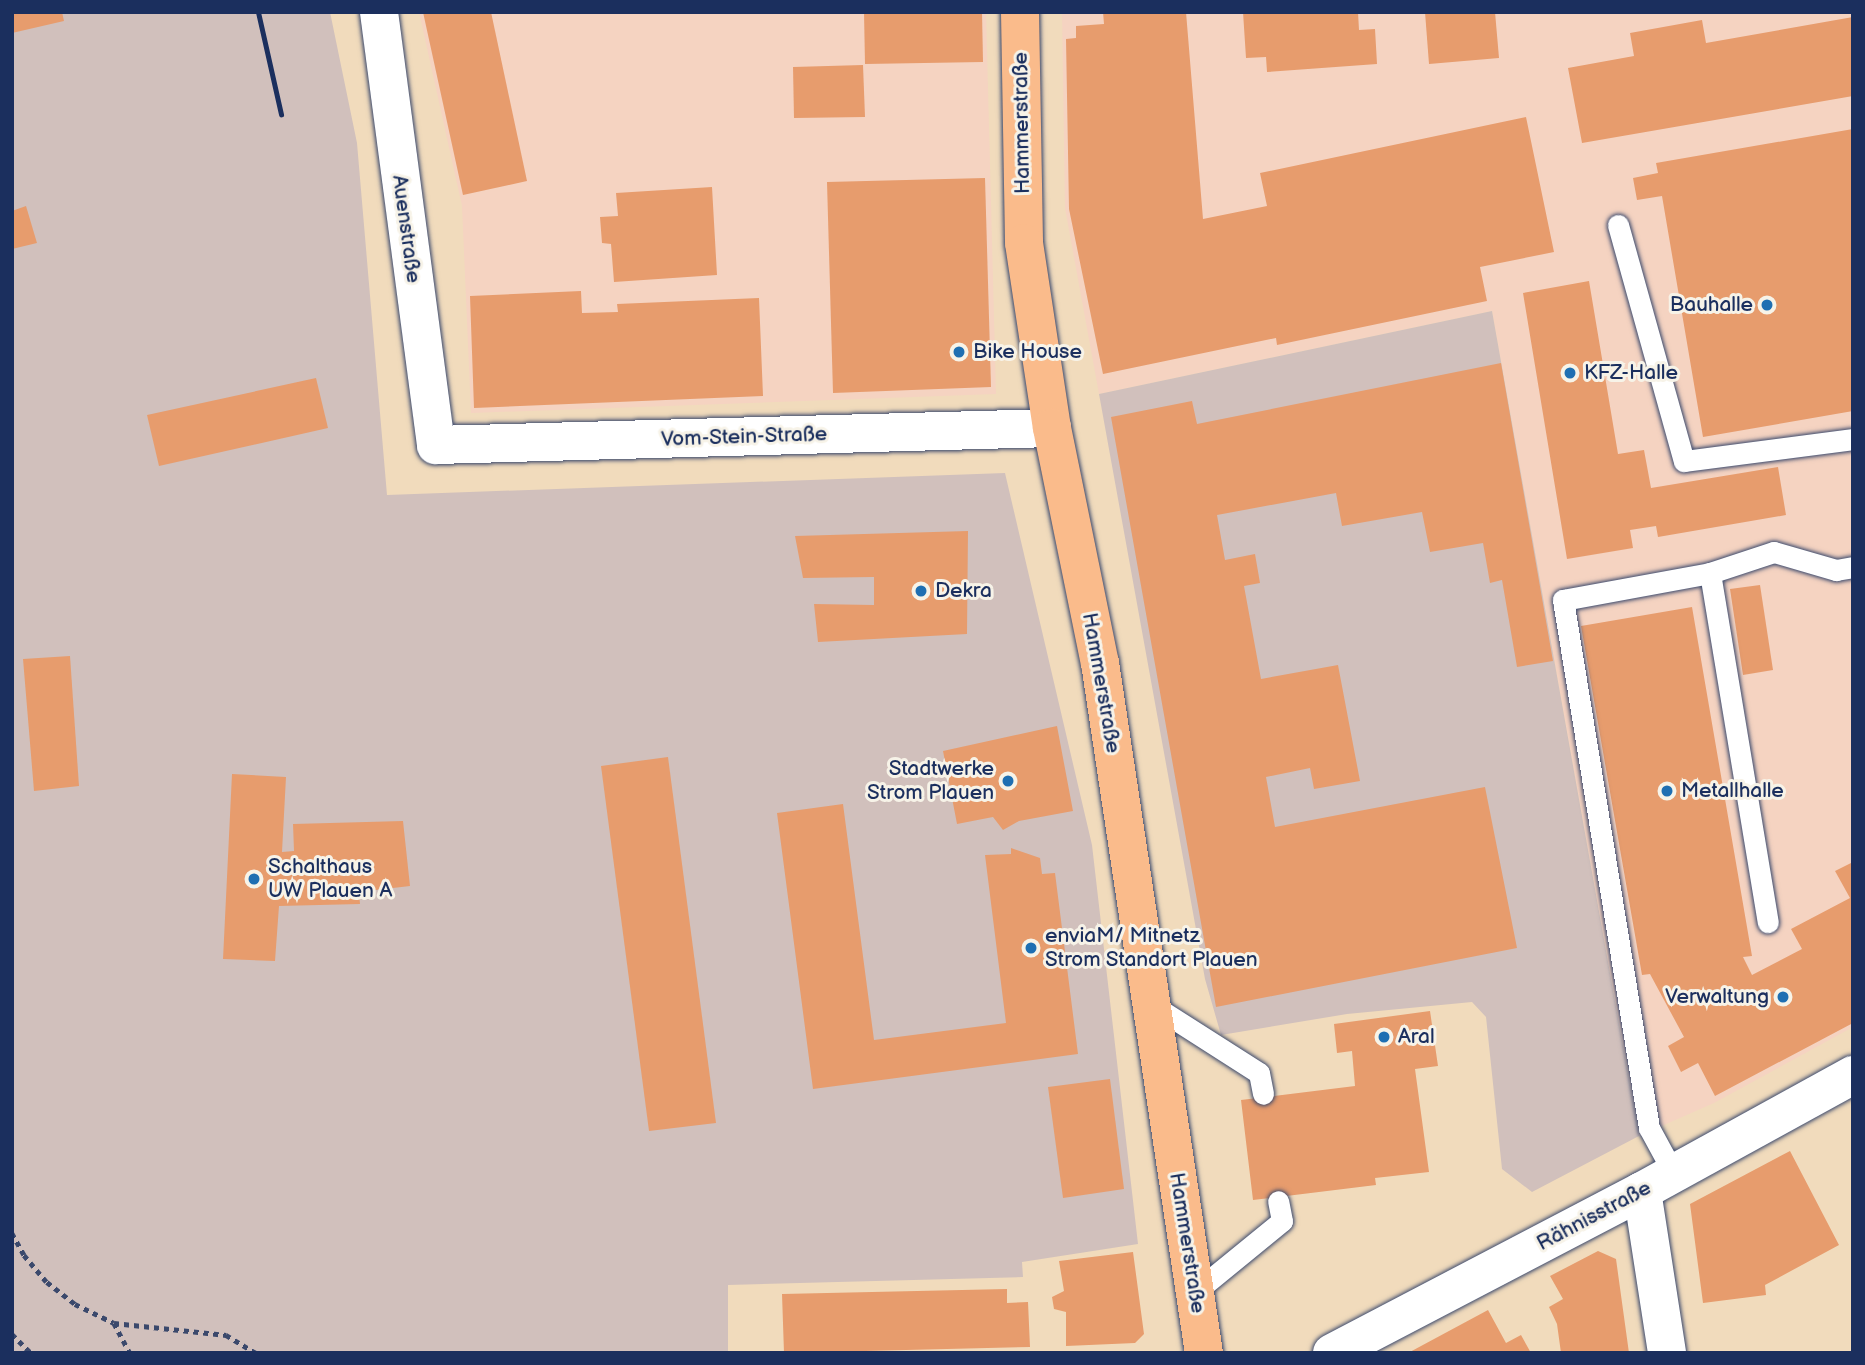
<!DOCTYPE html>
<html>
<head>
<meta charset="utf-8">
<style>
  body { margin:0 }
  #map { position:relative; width:1865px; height:1365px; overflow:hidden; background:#f1dbbc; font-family:"Balsamiq Sans",sans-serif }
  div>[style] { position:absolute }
  .built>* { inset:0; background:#f5d3c1 }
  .industrial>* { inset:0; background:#d1c0bc }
  .building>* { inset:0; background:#e79c6d }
  .path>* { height:4.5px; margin-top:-2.25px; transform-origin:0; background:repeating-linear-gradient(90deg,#3b496c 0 5px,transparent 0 10px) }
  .roads { filter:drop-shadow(0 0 2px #3b496c) drop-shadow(0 0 2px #3b496c) }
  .lane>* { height:21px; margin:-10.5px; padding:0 10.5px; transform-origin:10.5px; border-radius:10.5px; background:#fff }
  .street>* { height:38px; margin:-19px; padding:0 19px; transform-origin:19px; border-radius:19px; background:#fff }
  .primary>* { height:38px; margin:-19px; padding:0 19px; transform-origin:19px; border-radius:19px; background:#fabb8b }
  .rail>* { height:5px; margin:-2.5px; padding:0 2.5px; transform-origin:2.5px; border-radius:2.5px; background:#1b2f5e }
  .dots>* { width:19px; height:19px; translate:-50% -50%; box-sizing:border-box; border:4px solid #f7f3e8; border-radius:50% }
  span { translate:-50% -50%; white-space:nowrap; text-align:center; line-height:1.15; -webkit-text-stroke:6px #f7f3e8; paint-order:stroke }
  .street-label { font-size:21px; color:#1b2f5e }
  .poi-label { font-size:21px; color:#1b2f5e }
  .right { translate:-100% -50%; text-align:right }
  .left { translate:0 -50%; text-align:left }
  .frame { position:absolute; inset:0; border:14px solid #1b2f5e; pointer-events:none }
</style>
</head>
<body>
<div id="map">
  <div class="built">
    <i style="clip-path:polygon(419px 12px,986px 12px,996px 394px,471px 413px,462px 206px)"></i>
    <i style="clip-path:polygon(1062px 12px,1853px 12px,1853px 1027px,1714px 1103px,1639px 1136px,1492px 311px,1099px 394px,1065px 208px)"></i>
  </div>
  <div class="industrial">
    <i style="clip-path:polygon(12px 12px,330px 12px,357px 143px,387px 495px,1005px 473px,1092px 845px,1138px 1244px,1022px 1262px,1023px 1277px,728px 1285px,728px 1353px,12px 1353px)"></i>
    <i style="clip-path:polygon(1492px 311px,1639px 1136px,1532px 1192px,1502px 1169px,1486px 1017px,1472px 1002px,1347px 1014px,1221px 1035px,1205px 979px,1099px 394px)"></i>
  </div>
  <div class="building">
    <i style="clip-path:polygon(12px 12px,62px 12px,64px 21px,12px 33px)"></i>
    <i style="clip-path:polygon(423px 12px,491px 12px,527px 181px,463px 195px)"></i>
    <i style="clip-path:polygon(864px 12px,982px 12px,983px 62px,865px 64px)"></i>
    <i style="clip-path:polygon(1103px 12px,1186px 12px,1203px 219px,1267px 206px,1260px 173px,1526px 117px,1554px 252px,1480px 267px,1487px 301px,1277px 345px,1276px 338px,1103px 374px,1069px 209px,1066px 39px,1076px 38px,1076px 26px,1104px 24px)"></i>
    <i style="clip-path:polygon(1243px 12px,1358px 12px,1359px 30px,1375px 29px,1377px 64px,1267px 72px,1266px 57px,1246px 58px)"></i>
    <i style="clip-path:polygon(1425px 12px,1495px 12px,1499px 58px,1429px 64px)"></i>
    <i style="clip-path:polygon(1853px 17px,1853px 96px,1582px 143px,1568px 68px,1634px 56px,1630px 33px,1702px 20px,1706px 43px)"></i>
    <i style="clip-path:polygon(863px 65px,865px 117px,794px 118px,793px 67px)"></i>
    <i style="clip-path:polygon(1853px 129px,1853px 411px,1703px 437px,1662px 196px,1637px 200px,1633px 178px,1658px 173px,1656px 163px)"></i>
    <i style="clip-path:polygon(985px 178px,991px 387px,833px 393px,827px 182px)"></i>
    <i style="clip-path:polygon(712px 187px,717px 275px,614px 282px,611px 244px,602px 243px,600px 217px,618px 216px,616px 193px)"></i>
    <i style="clip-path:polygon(26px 206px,37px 243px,12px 249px,12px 211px)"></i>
    <i style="clip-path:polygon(1589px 281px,1618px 454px,1644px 450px,1651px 488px,1778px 467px,1786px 515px,1658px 537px,1656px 526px,1630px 530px,1633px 548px,1567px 559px,1523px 293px)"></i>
    <i style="clip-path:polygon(581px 291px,582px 313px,618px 312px,617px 304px,759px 298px,763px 396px,474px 408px,470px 296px)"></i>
    <i style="clip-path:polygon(1501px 363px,1553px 661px,1517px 667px,1502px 580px,1490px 583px,1483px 543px,1430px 552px,1422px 512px,1342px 526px,1336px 493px,1217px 515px,1225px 560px,1255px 554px,1260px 583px,1244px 586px,1261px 679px,1338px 665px,1360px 781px,1314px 789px,1310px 768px,1266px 777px,1275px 827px,1485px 787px,1517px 948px,1216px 1007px,1111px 417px,1192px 401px,1197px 424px)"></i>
    <i style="clip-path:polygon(316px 378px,328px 428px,159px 466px,147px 415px)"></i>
    <i style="clip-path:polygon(968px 531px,967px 634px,818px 642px,814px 604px,874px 605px,874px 577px,803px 578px,795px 536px)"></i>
    <i style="clip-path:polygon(1760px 585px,1773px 670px,1743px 675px,1730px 589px)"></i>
    <i style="clip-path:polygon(1692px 607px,1752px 956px,1743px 957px,1752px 975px,1802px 949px,1791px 929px,1850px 898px,1835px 871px,1853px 862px,1853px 1023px,1715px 1096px,1698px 1063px,1681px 1072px,1668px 1046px,1684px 1037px,1650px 974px,1642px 975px,1581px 626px)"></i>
    <i style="clip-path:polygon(70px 656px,79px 786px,34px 791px,23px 659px)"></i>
    <i style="clip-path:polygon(1057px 726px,1073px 811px,1019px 821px,1003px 830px,993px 817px,957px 824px,943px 751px)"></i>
    <i style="clip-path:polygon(668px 757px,716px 1123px,649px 1131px,601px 766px)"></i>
    <i style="clip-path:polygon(232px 774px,286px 777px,282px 852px,294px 851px,293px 824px,403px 821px,410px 886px,359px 892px,360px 904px,279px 906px,275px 961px,223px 959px)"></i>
    <i style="clip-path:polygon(843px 804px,874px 1040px,1006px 1023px,985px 855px,1011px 854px,1011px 848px,1040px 858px,1042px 874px,1055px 873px,1078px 1054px,813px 1089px,777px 813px)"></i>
    <i style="clip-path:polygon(1430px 1011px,1438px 1066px,1415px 1069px,1429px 1172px,1375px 1178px,1376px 1185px,1253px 1200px,1241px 1100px,1355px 1086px,1352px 1051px,1337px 1053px,1334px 1024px)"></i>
    <i style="clip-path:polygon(1110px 1079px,1124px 1189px,1063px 1198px,1048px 1087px)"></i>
    <i style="clip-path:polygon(1790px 1151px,1839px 1245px,1765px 1285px,1766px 1295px,1703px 1303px,1690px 1204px)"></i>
    <i style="clip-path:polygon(1598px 1251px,1616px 1259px,1629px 1353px,1561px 1353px,1557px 1324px,1549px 1307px,1563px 1299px,1550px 1276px)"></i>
    <i style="clip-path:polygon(1133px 1252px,1144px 1334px,1135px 1343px,1066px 1346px,1066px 1312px,1054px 1309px,1052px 1297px,1064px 1291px,1059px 1261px)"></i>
    <i style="clip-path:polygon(1007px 1289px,1007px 1303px,1028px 1302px,1030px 1347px,784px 1353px,782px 1294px)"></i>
    <i style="clip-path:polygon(1488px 1310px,1506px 1343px,1521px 1335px,1531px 1353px,1408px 1353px)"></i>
  </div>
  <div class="path">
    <i style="left:12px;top:1233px;width:25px;rotate:61deg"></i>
    <i style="left:24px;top:1255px;width:35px;rotate:50deg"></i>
    <i style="left:47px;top:1282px;width:36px;rotate:38deg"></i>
    <i style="left:75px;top:1304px;width:43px;rotate:26deg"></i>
    <i style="left:114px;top:1323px;width:113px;rotate:6.1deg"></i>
    <i style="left:226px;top:1335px;width:35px;rotate:31deg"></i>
    <i style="left:114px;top:1323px;width:34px;rotate:62deg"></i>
    <i style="left:12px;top:1334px;width:27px;rotate:45deg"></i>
  </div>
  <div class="roads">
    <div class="lane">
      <i style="left:1618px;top:225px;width:245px;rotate:74.4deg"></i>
      <i style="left:1684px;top:461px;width:170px;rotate:-7.4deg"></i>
      <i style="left:1710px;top:573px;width:67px;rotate:-18.2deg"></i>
      <i style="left:1774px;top:552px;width:65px;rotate:16.2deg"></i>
      <i style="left:1836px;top:570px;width:17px;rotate:-10deg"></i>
      <i style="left:1151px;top:1004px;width:128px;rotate:32.6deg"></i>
      <i style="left:1259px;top:1073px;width:21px;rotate:79deg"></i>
      <i style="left:1674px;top:1174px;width:52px;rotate:-118.5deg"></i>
      <i style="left:1649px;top:1128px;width:535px;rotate:-99.25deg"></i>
      <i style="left:1563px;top:600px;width:149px;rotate:-10.4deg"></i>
      <i style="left:1710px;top:573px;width:354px;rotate:80.6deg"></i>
      <i style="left:1195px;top:1292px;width:112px;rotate:-39.2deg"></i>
      <i style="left:1282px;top:1221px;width:20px;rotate:-101deg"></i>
    </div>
    <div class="street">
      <i style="left:379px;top:12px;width:437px;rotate:82.5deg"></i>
      <i style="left:436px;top:445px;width:616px;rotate:-1.58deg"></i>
      <i style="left:1642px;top:1191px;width:164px;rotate:81.2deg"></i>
      <i style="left:1332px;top:1353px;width:350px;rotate:-27.6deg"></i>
      <i style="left:1642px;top:1191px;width:241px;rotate:-28.8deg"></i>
    </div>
    <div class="primary">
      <i style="left:1020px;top:12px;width:231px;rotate:89deg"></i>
      <i style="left:1024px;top:243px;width:187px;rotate:81.4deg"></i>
      <i style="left:1052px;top:428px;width:240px;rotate:78.5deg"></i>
      <i style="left:1100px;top:663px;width:698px;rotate:81.43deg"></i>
    </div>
  </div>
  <div class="rail">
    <i style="left:258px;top:12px;width:105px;rotate:77.3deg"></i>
  </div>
  <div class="dots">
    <i style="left:1767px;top:305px;background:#1f6fb2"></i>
    <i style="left:959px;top:352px;background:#1f6fb2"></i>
    <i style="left:1570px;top:373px;background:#1f6fb2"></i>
    <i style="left:921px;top:591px;background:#1f6fb2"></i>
    <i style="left:1008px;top:781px;background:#1f6fb2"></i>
    <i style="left:1667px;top:791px;background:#1f6fb2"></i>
    <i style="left:254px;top:879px;background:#1f6fb2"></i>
    <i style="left:1031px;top:948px;background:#1f6fb2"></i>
    <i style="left:1783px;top:997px;background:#1f6fb2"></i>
    <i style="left:1384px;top:1037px;background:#1f6fb2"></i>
  </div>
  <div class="street-label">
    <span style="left:1022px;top:123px;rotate:-91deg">Hammerstraße</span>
    <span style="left:406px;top:229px;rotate:82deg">Auenstraße</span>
    <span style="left:744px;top:437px;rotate:-2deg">Vom-Stein-Straße</span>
    <span style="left:1101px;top:683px;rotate:80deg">Hammerstraße</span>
    <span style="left:1594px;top:1216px;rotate:-28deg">Rähnisstraße</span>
    <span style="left:1187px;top:1243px;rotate:81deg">Hammerstraße</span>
  </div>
  <div class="poi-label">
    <span class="right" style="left:1753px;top:305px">Bauhalle</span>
    <span class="left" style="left:973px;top:352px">Bike House</span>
    <span class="left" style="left:1584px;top:373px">KFZ-Halle</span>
    <span class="left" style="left:935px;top:591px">Dekra</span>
    <span class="right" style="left:994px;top:781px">Stadtwerke<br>Strom Plauen</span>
    <span class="left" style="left:1681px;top:791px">Metallhalle</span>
    <span class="left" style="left:268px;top:879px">Schalthaus<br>UW Plauen A</span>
    <span class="left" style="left:1045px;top:948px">enviaM/ Mitnetz<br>Strom Standort Plauen</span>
    <span class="right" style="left:1769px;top:997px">Verwaltung</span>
    <span class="left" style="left:1398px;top:1037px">Aral</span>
  </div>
  <div class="frame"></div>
</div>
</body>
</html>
